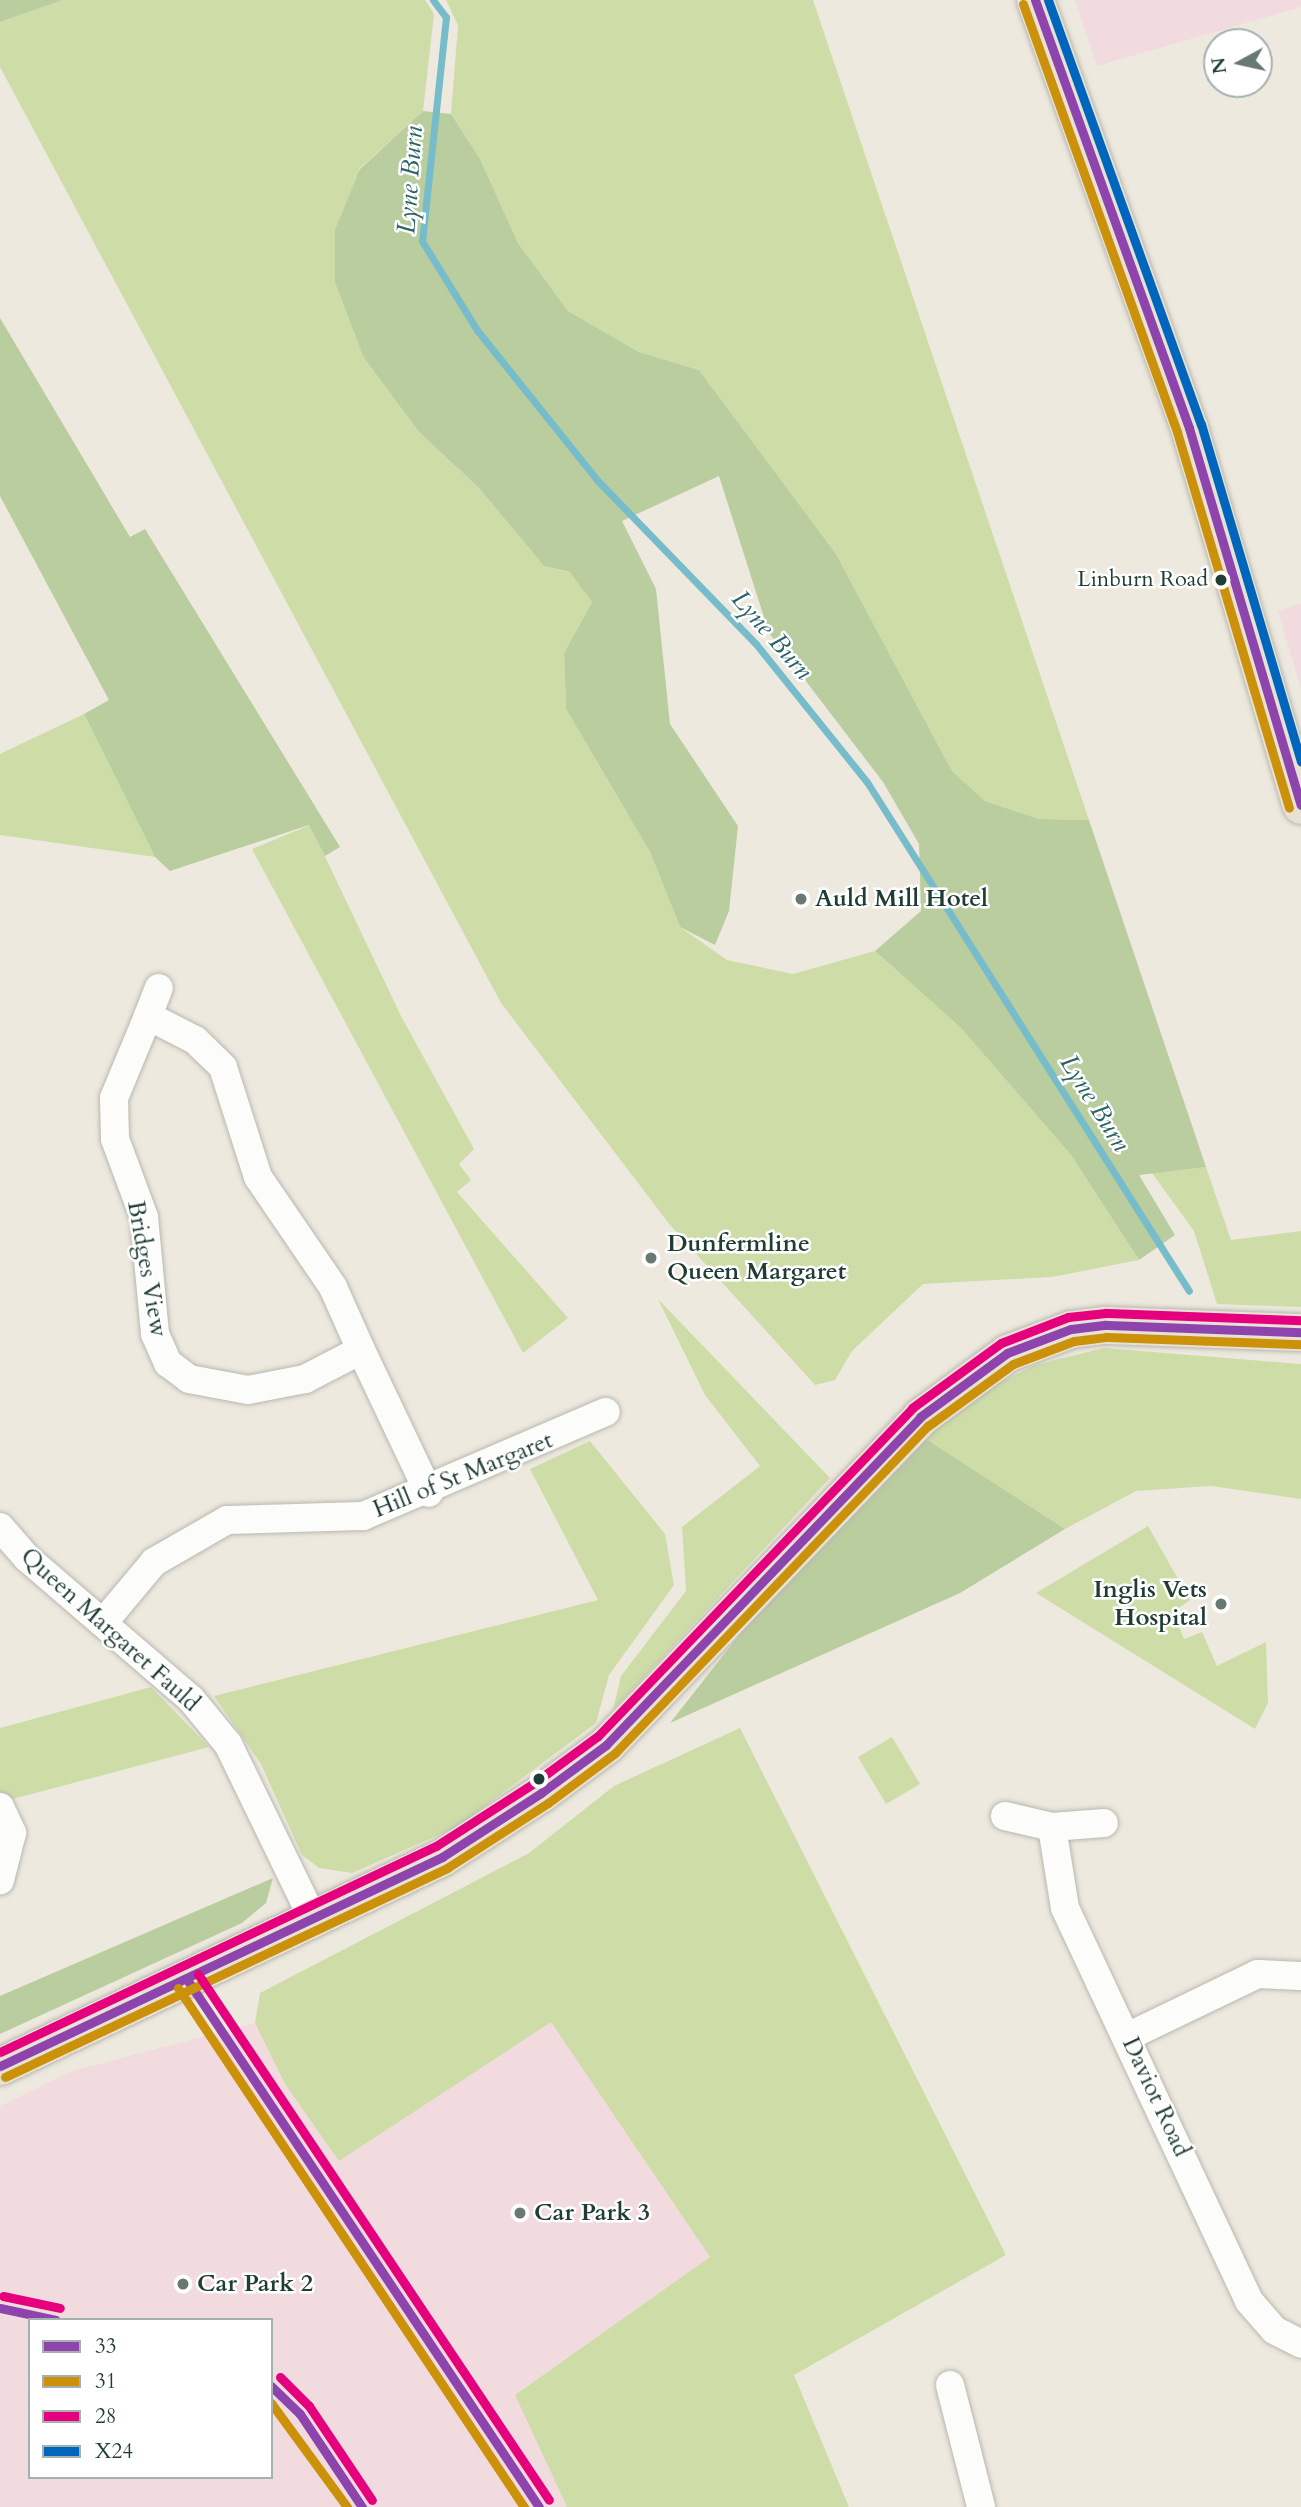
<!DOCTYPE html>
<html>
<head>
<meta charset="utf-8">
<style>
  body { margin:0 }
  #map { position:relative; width:1301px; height:2507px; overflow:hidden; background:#eee9de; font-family:Cardo,serif }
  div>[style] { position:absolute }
  .built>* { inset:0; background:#f1dbdf }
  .green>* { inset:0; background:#cedda8 }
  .forest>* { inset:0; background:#bacd9f }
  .stream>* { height:7px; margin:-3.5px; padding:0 3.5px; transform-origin:3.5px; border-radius:3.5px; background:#76bcca }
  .roads { filter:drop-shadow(0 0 2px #b8b8b0) drop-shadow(0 0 2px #b8b8b0) }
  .minor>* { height:28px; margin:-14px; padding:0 14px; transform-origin:14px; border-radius:14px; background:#fcfcfa }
  .major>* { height:37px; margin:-18.5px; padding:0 18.5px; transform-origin:18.5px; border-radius:18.5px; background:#e8e2d6 }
  .bus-1>* { height:9px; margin:-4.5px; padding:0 4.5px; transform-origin:4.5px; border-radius:4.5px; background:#8e44ad }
  .bus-2>* { height:9px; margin:-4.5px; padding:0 4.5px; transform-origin:4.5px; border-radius:4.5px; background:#cc910a }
  .bus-3>* { height:9px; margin:-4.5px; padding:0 4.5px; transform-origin:4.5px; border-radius:4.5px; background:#e5007d }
  .bus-4>* { height:9px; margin:-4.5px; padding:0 4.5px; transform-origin:4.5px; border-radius:4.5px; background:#0065bd }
  .dots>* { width:19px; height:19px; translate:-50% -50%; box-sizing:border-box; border:4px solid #fff; border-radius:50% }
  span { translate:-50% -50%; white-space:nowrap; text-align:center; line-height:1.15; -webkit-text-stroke:5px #fff; paint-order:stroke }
  .bus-label { font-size:22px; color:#1f3d34 }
  .right { translate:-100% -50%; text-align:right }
  .poi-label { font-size:24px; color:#1f3d34; font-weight:700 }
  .left { translate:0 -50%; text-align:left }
  .street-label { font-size:24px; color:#1f3d34 }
  .water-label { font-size:26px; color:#2b6366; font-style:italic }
  .legend { position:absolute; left:28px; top:2318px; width:245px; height:161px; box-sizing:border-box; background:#fff; border:2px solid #a5b1ae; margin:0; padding:9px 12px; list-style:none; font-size:21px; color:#1f3d34 }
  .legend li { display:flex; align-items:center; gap:14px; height:35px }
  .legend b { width:35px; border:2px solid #a5b1ae }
  .north { position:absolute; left:1203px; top:28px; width:70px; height:70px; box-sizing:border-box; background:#fff; border:2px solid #a5b1ae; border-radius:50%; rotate:262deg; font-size:19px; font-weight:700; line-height:28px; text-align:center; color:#1f3d34 }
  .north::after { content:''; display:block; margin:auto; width:24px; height:32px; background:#677970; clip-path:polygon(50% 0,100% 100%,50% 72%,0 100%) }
</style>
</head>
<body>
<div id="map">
  <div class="built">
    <i style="clip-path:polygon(1075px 0,1301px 0,1301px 7px,1097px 66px)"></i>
    <i style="clip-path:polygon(1301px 603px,1301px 689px,1278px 611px)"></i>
    <i style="clip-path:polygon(evenodd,551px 2021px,710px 2257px,515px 2395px,567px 2507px,0 2507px,0 2106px,72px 2071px,255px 2023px,285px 2084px,339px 2161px,551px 2021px,30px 2320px,271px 2320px,271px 2477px,30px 2477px,30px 2320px)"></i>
  </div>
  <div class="green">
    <i style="clip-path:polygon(63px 0,425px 0,434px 14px,423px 111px,359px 169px,364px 358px,419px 432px,479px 488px,544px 566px,573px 573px,592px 602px,564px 653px,566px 709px,650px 852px,680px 927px,727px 960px,793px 974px,875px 951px,961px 1028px,1071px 1155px,1139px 1260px,1052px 1277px,923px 1284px,852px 1351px,835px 1380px,815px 1385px,670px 1225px,501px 1003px,0 67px,0 22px)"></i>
    <i style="clip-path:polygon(446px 0,813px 0,1089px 820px,1039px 819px,985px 801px,952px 771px,836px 554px,699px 370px,639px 352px,568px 311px,518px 243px,480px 159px,451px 114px,458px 25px)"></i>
    <i style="clip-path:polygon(84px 714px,155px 857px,0 835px,0 754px)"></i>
    <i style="clip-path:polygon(310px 825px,401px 1016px,474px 1149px,459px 1164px,471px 1180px,457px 1192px,568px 1318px,523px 1353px,252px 849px)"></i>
    <i style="clip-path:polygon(1206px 1167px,1231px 1240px,1301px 1231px,1301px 1307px,1217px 1304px,1194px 1231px,1152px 1173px)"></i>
    <i style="clip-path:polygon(658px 1299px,830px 1478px,613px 1710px,621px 1676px,686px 1591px,682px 1527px,760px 1466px,705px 1395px)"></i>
    <i style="clip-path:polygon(1104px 1348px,1301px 1364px,1301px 1499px,1211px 1486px,1136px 1491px,1065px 1529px,923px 1437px,971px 1397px,1035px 1365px)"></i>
    <i style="clip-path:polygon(590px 1441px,665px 1534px,674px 1585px,609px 1675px,596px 1723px,457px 1827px,352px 1873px,319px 1868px,302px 1855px,261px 1764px,214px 1696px,598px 1600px,530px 1469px)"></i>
    <i style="clip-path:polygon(1148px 1526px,1190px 1600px,1173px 1612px,1184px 1639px,1202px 1632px,1217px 1666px,1266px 1642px,1268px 1703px,1255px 1729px,1036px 1593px)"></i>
    <i style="clip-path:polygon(151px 1687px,209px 1747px,9px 1800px,0 1792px,0 1728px)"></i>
    <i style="clip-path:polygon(740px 1728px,1006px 2255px,794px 2375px,849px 2507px,567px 2507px,515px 2395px,710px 2257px,551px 2022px,339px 2161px,285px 2084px,255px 2023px,260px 1993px,529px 1853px,614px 1786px)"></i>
    <i style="clip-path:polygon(892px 1737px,920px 1784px,886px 1804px,858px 1757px)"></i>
  </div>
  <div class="forest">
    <i style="clip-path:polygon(0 0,63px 0,0 22px)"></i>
    <i style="clip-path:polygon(423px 111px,451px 114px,480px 159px,518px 243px,568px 311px,639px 352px,699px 370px,836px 554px,952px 771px,985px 801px,1039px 819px,1089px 820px,1206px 1167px,1139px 1175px,1175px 1235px,1139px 1260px,1071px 1155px,961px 1028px,875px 951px,921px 911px,919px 844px,883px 782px,769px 633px,719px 476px,622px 521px,656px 589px,670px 724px,738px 826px,729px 911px,715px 945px,680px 927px,650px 852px,566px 709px,564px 653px,592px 602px,570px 572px,544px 566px,479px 488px,419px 432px,364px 358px,335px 282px,335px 230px,360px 169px)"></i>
    <i style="clip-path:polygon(0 318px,130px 537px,145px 529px,340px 847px,325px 856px,309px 825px,170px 871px,155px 857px,84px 714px,109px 700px,0 496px)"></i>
    <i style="clip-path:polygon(923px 1437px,1065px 1529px,960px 1593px,670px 1723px,747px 1625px)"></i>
    <i style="clip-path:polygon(273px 1878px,266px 1903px,242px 1923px,0 2034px,0 1996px)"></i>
  </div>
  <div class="stream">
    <i style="left:433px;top:0;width:21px;rotate:53deg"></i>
    <i style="left:446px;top:17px;width:225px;rotate:96.1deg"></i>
    <i style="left:422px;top:241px;width:105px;rotate:58.3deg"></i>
    <i style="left:477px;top:330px;width:193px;rotate:51.3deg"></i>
    <i style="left:598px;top:481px;width:227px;rotate:45.9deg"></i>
    <i style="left:756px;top:644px;width:177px;rotate:51.2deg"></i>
    <i style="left:867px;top:782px;width:602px;rotate:57.68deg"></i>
  </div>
  <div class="roads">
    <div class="minor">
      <i style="left:148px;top:1016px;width:30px;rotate:-69deg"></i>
      <i style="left:361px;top:1350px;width:69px;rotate:-114deg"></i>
      <i style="left:333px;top:1287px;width:133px;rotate:-124.3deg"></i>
      <i style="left:258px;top:1177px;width:115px;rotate:-107.7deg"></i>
      <i style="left:223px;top:1067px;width:39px;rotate:-136deg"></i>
      <i style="left:195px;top:1040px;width:53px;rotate:-152.9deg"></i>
      <i style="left:148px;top:1016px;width:89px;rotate:112.5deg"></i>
      <i style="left:114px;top:1098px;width:41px;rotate:88.6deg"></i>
      <i style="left:115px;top:1139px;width:83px;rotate:69.6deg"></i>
      <i style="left:144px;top:1217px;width:118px;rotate:84.6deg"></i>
      <i style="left:155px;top:1334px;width:32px;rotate:66deg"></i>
      <i style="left:168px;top:1363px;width:26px;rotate:37deg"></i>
      <i style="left:189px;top:1379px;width:60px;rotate:10.6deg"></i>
      <i style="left:248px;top:1390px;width:58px;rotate:-10.9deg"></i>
      <i style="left:305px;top:1379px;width:63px;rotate:-27.4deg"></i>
      <i style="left:361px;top:1350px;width:158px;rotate:64.6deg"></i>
      <i style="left:0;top:1527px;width:41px;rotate:48.9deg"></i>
      <i style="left:27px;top:1558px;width:216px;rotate:40.7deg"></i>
      <i style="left:191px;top:1699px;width:58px;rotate:50.6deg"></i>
      <i style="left:228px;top:1744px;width:197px;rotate:64.1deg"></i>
      <i style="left:103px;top:1623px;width:80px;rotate:-50.1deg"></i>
      <i style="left:154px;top:1562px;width:84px;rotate:-29.9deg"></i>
      <i style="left:227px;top:1520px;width:136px;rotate:-1.7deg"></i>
      <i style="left:363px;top:1516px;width:264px;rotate:-23.2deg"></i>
      <i style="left:0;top:1807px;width:29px;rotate:65deg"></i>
      <i style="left:12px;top:1833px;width:49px;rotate:104.3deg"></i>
      <i style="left:1005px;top:1816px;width:48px;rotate:13.2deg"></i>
      <i style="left:1052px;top:1827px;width:52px;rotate:-4.4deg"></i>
      <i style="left:1052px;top:1827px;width:82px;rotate:80.9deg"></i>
      <i style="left:1065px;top:1908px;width:434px;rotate:64.9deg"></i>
      <i style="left:1249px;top:2301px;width:38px;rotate:49deg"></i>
      <i style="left:1274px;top:2330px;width:30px;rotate:27deg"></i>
      <i style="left:1129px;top:2036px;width:143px;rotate:-25.7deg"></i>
      <i style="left:1258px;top:1974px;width:43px;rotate:2.7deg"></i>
      <i style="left:950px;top:2385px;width:126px;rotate:75.7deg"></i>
    </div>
    <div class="major">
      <i style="left:1035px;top:0;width:455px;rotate:70.2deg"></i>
      <i style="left:1189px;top:428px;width:393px;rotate:73.5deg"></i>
      <i style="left:0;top:2066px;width:489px;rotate:-25.3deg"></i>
      <i style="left:442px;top:1857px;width:118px;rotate:-32.9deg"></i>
      <i style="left:541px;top:1793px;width:81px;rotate:-36.4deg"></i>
      <i style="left:606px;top:1745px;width:454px;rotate:-46.2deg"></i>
      <i style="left:920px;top:1417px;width:108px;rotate:-36.3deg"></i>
      <i style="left:1007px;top:1353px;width:68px;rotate:-20.6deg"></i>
      <i style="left:1071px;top:1329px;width:35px;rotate:-7deg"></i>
      <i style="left:1106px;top:1325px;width:195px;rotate:2.1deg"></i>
    </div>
  </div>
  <div class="bus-1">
    <i style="left:1035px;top:0;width:455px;rotate:70.2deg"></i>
    <i style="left:1189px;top:428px;width:393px;rotate:73.5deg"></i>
    <i style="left:188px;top:1981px;width:632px;rotate:56.28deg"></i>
    <i style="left:0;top:2066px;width:489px;rotate:-25.3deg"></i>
    <i style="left:442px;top:1857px;width:118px;rotate:-32.9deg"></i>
    <i style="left:541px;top:1793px;width:81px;rotate:-36.4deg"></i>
    <i style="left:606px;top:1745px;width:454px;rotate:-46.2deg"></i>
    <i style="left:920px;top:1417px;width:108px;rotate:-36.3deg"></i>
    <i style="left:1007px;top:1353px;width:68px;rotate:-20.6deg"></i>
    <i style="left:1071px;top:1329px;width:35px;rotate:-7deg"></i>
    <i style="left:1106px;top:1325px;width:195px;rotate:2.1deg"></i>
    <i style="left:0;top:2308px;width:57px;rotate:12.1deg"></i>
    <i style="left:271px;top:2386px;width:40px;rotate:44deg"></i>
    <i style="left:300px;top:2414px;width:112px;rotate:56.3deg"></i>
  </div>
  <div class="bus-2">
    <i style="left:1023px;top:4px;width:455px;rotate:70.2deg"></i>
    <i style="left:1177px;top:432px;width:392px;rotate:73.4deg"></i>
    <i style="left:178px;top:1988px;width:624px;rotate:56.31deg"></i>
    <i style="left:5px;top:2077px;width:489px;rotate:-25.3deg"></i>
    <i style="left:447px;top:1868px;width:120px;rotate:-32.8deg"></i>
    <i style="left:548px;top:1803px;width:84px;rotate:-36.7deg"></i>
    <i style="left:615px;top:1753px;width:453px;rotate:-46.3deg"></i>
    <i style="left:928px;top:1426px;width:105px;rotate:-36.1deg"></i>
    <i style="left:1013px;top:1364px;width:65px;rotate:-20.7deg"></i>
    <i style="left:1074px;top:1341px;width:32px;rotate:-7deg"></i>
    <i style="left:1106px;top:1337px;width:195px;rotate:2.1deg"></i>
    <i style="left:271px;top:2403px;width:129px;rotate:53.8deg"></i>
  </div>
  <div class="bus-3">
    <i style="left:198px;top:1974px;width:632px;rotate:56.28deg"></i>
    <i style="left:0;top:2052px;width:482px;rotate:-25.3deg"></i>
    <i style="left:436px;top:1846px;width:117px;rotate:-32.7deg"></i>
    <i style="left:534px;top:1783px;width:79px;rotate:-36.3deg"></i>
    <i style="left:598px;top:1736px;width:454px;rotate:-46.2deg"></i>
    <i style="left:912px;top:1408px;width:110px;rotate:-36.1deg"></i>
    <i style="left:1001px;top:1343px;width:72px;rotate:-21.2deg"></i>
    <i style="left:1068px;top:1317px;width:38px;rotate:-6deg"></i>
    <i style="left:1106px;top:1313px;width:195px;rotate:2.1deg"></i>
    <i style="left:3px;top:2296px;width:58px;rotate:11.9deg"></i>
    <i style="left:280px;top:2377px;width:41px;rotate:45deg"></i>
    <i style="left:309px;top:2406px;width:113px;rotate:56.2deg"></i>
  </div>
  <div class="bus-4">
    <i style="left:1048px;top:0;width:451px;rotate:70.2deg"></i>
    <i style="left:1201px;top:424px;width:352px;rotate:73.5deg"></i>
  </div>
  <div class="dots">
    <i style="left:1221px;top:580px;background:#1f3d34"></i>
    <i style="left:801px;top:899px;background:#677970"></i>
    <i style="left:651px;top:1258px;background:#677970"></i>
    <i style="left:1221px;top:1604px;background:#677970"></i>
    <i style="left:539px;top:1779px;background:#1f3d34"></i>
    <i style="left:520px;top:2213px;background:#677970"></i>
    <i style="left:183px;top:2284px;background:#677970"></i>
  </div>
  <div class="bus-label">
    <span class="right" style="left:1208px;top:580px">Linburn Road</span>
  </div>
  <div class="poi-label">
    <span class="left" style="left:815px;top:899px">Auld Mill Hotel</span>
    <span class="left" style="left:667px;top:1258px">Dunfermline<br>Queen Margaret</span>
    <span class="right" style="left:1207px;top:1604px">Inglis Vets<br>Hospital</span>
    <span class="left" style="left:534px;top:2213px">Car Park 3</span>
    <span class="left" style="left:197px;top:2284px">Car Park 2</span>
  </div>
  <div class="street-label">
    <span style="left:147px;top:1269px;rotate:80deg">Bridges View</span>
    <span style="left:463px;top:1475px;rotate:-22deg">Hill of St Margaret</span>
    <span style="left:110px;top:1630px;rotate:42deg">Queen Margaret Fauld</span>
    <span style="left:1156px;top:2097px;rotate:65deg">Daviot Road</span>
  </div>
  <div class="water-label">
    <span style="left:410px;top:180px;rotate:-86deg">Lyne Burn</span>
    <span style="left:772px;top:635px;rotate:49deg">Lyne Burn</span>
    <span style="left:1095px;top:1103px;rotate:58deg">Lyne Burn</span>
  </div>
  <ul class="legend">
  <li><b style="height:9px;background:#8e44ad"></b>33</li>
  <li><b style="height:9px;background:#cc910a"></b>31</li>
  <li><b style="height:9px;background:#e5007d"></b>28</li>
  <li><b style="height:9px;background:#0065bd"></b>X24</li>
  </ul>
  <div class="north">N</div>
</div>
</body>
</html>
